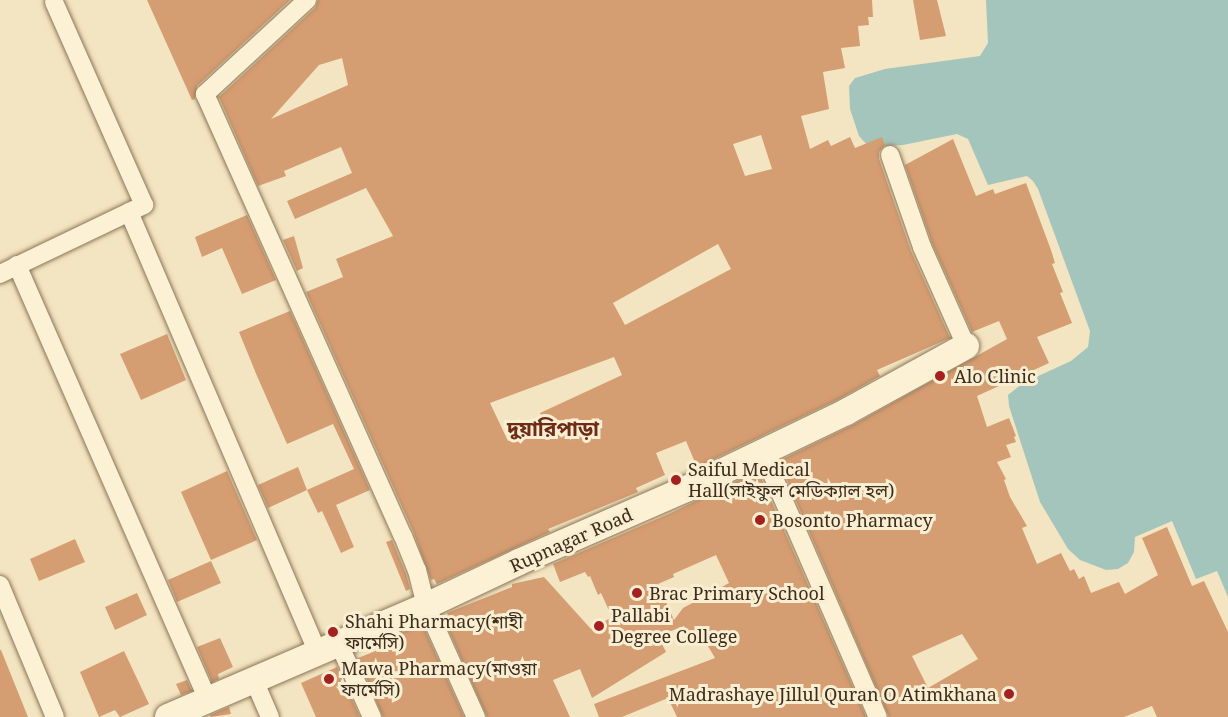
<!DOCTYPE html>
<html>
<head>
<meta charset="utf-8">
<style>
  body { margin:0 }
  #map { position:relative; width:1228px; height:717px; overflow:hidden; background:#f3e5c1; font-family:"Noto Serif","Noto Sans Bengali",serif }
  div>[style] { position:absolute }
  .water>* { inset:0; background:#a4c5bc }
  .building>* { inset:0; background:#d59d72 }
  .roads { filter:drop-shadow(0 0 2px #8e7556) drop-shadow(0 0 2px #8e7556) }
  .street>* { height:18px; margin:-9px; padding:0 9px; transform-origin:9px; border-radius:9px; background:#fcf1d5 }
  .secondary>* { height:26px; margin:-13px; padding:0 13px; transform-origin:13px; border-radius:13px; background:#fcf1d5 }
  .dots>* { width:16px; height:16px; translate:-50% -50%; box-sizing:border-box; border:3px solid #f9eed1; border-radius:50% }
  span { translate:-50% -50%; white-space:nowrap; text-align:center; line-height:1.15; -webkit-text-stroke:6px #f9eed1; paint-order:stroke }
  .poi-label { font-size:18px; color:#3c2c1c }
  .left { translate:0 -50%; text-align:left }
  .right { translate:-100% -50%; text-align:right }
  .street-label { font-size:18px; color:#3c2c1c }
  .quarter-label { font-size:21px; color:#6e2b16; font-weight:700 }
</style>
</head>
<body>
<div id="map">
  <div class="water">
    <i style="clip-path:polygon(986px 0,1228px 0,1228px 597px,1217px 571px,1196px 579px,1172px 521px,1135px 537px,1134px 552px,1128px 563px,1118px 569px,1106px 570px,1080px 560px,1068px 549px,1040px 502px,1009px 406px,1008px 395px,1023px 383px,1071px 361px,1088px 347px,1090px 331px,1038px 189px,1033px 181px,1027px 176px,988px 185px,968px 139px,957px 134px,903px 145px,869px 147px,859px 136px,850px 109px,849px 86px,855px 78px,885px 69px,980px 56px,988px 43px)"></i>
  </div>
  <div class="building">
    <i style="clip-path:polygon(147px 0,290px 0,197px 86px,195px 99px,192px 100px)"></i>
    <i style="clip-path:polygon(evenodd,318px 0,872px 0,873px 17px,868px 17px,869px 25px,858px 26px,860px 46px,841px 48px,845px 68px,823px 72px,829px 109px,801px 116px,810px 149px,828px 140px,831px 146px,850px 137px,855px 148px,882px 137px,885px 145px,879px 152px,879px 159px,911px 251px,950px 338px,877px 370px,880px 376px,839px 399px,697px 467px,686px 441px,656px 453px,665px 475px,636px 488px,638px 492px,548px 529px,550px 532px,437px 584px,434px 579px,431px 580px,413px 531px,306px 292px,343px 277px,336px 259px,393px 236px,366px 188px,295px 219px,287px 201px,352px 173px,341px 147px,284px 171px,286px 176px,258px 186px,219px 97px,315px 8px,318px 0,342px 58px,348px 85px,271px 119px,319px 65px,342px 58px,318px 0,761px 135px,772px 169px,745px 176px,733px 144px,761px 135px,318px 0,718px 244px,731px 269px,625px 325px,613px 303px,718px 244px,318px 0,614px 357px,622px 375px,540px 413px,545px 424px,508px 441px,490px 403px,614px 357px)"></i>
    <i style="clip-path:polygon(913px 0,937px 0,946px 36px,920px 40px)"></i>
    <i style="clip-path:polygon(evenodd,953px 139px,976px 196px,993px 189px,995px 194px,1026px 183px,1051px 250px,1055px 263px,1052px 264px,1063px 292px,1060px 293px,1072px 323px,1037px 337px,1049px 363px,977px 396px,987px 427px,1009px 418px,1016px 436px,1014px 437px,1016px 442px,1006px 445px,1011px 457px,997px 462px,1006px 479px,1004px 480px,1010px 497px,1027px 526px,1022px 528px,1037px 564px,1061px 553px,1070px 571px,1074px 569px,1079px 579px,1084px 576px,1091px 593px,1119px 582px,1125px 594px,1158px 575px,1142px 538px,1167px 527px,1192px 586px,1204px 581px,1228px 632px,1228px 717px,1157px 717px,1152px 706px,1124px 717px,889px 717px,779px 461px,853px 425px,1007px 339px,999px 321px,972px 332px,932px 243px,905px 165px,953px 139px,962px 634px,978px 659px,928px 688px,912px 656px,962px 634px)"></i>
    <i style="clip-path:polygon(247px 215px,276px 280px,242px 294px,222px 248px,202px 257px,195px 237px)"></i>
    <i style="clip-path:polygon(294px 236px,303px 268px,297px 271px,283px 240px)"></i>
    <i style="clip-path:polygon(290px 311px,370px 490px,336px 505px,354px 547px,341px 553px,322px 511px,318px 513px,307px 490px,268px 508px,258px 485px,298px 467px,307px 490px,354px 469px,333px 424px,287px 444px,257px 376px,239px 332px)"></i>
    <i style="clip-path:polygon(167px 334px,186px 380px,141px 400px,120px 354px)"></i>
    <i style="clip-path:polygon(227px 471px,257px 540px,211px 560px,181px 492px)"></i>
    <i style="clip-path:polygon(evenodd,758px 471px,866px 717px,677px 717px,668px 698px,622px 717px,599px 717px,594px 704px,715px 658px,699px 631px,690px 637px,684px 626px,658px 636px,666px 652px,592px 698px,580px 669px,553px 680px,570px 717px,487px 717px,443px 617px,448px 615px,447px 613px,512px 587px,512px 584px,544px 577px,591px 629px,612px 617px,601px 593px,598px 595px,590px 576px,588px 577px,585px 572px,560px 582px,553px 564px,671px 513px,758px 471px,716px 555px,729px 583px,683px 608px,674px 620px,658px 584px,674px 577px,673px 574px,716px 555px)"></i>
    <i style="clip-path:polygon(75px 539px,85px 562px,39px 581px,30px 559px)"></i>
    <i style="clip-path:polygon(392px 540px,406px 574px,410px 589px,406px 591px,386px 542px)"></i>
    <i style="clip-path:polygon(211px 561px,221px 583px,177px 602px,168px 580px)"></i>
    <i style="clip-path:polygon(137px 593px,147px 615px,115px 630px,105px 607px)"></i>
    <i style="clip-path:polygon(422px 624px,423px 626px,464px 717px,383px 717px,358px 658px,378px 650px,375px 644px)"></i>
    <i style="clip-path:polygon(220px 638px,233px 667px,218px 674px,219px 679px,212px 682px,197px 647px)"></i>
    <i style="clip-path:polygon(0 650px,1px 650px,28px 717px,0 717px)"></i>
    <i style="clip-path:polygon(124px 651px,149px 704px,120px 717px,115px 710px,99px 717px,80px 672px)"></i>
    <i style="clip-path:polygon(337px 667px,360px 717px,316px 717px,301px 683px)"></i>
    <i style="clip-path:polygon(187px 680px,192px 691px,181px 695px,176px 684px)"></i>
    <i style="clip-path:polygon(229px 707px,231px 714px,211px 717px,210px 715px)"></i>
  </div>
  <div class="roads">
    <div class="street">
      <i style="left:307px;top:0;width:139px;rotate:137.3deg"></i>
      <i style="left:205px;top:94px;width:484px;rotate:65.9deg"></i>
      <i style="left:403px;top:536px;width:37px;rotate:68deg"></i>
      <i style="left:417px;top:570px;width:37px;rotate:76deg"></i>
      <i style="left:426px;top:606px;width:122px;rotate:65.8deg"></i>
      <i style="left:890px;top:155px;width:97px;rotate:70.8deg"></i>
      <i style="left:922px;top:247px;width:108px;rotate:66deg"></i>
      <i style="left:129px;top:212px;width:480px;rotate:66.8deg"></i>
      <i style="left:17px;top:265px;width:475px;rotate:66.3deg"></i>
      <i style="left:0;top:274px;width:160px;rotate:-25.6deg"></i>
      <i style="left:144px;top:205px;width:222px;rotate:-113.9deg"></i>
      <i style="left:763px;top:453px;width:288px;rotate:66.5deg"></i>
      <i style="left:0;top:585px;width:143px;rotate:67.4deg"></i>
      <i style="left:339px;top:644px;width:80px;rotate:65.7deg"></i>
      <i style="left:254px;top:680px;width:40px;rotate:66.6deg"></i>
    </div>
    <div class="secondary">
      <i style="left:168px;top:717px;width:281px;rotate:-23.3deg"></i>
      <i style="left:426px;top:606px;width:103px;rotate:-25.3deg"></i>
      <i style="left:519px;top:562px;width:182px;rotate:-23.6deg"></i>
      <i style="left:686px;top:489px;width:178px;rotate:-25.7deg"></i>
      <i style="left:846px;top:412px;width:137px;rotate:-28.8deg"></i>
    </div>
  </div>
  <div class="dots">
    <i style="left:940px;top:376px;background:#a4211f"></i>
    <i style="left:676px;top:480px;background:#a4211f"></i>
    <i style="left:760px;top:520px;background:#a4211f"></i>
    <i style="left:637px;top:593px;background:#a4211f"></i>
    <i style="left:599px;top:626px;background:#a4211f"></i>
    <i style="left:333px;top:632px;background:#a4211f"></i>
    <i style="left:329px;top:679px;background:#a4211f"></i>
    <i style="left:1009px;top:694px;background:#a4211f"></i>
  </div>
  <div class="poi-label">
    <span class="left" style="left:954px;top:376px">Alo Clinic</span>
    <span class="left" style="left:688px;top:480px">Saiful Medical<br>Hall(সাইফুল মেডিক্যাল হল)</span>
    <span class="left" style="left:772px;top:520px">Bosonto Pharmacy</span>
    <span class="left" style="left:649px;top:593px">Brac Primary School</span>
    <span class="left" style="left:611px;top:626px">Pallabi<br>Degree College</span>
    <span class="left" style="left:345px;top:632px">Shahi Pharmacy(শাহী<br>ফার্মেসি)</span>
    <span class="left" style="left:341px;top:679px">Mawa Pharmacy(মাওয়া<br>ফার্মেসি)</span>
    <span class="right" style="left:997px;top:694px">Madrashaye Jillul Quran O Atimkhana</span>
  </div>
  <div class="street-label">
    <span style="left:571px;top:540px;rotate:-24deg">Rupnagar Road</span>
  </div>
  <div class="quarter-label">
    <span style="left:553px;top:428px">দুয়ারিপাড়া</span>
  </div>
</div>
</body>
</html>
